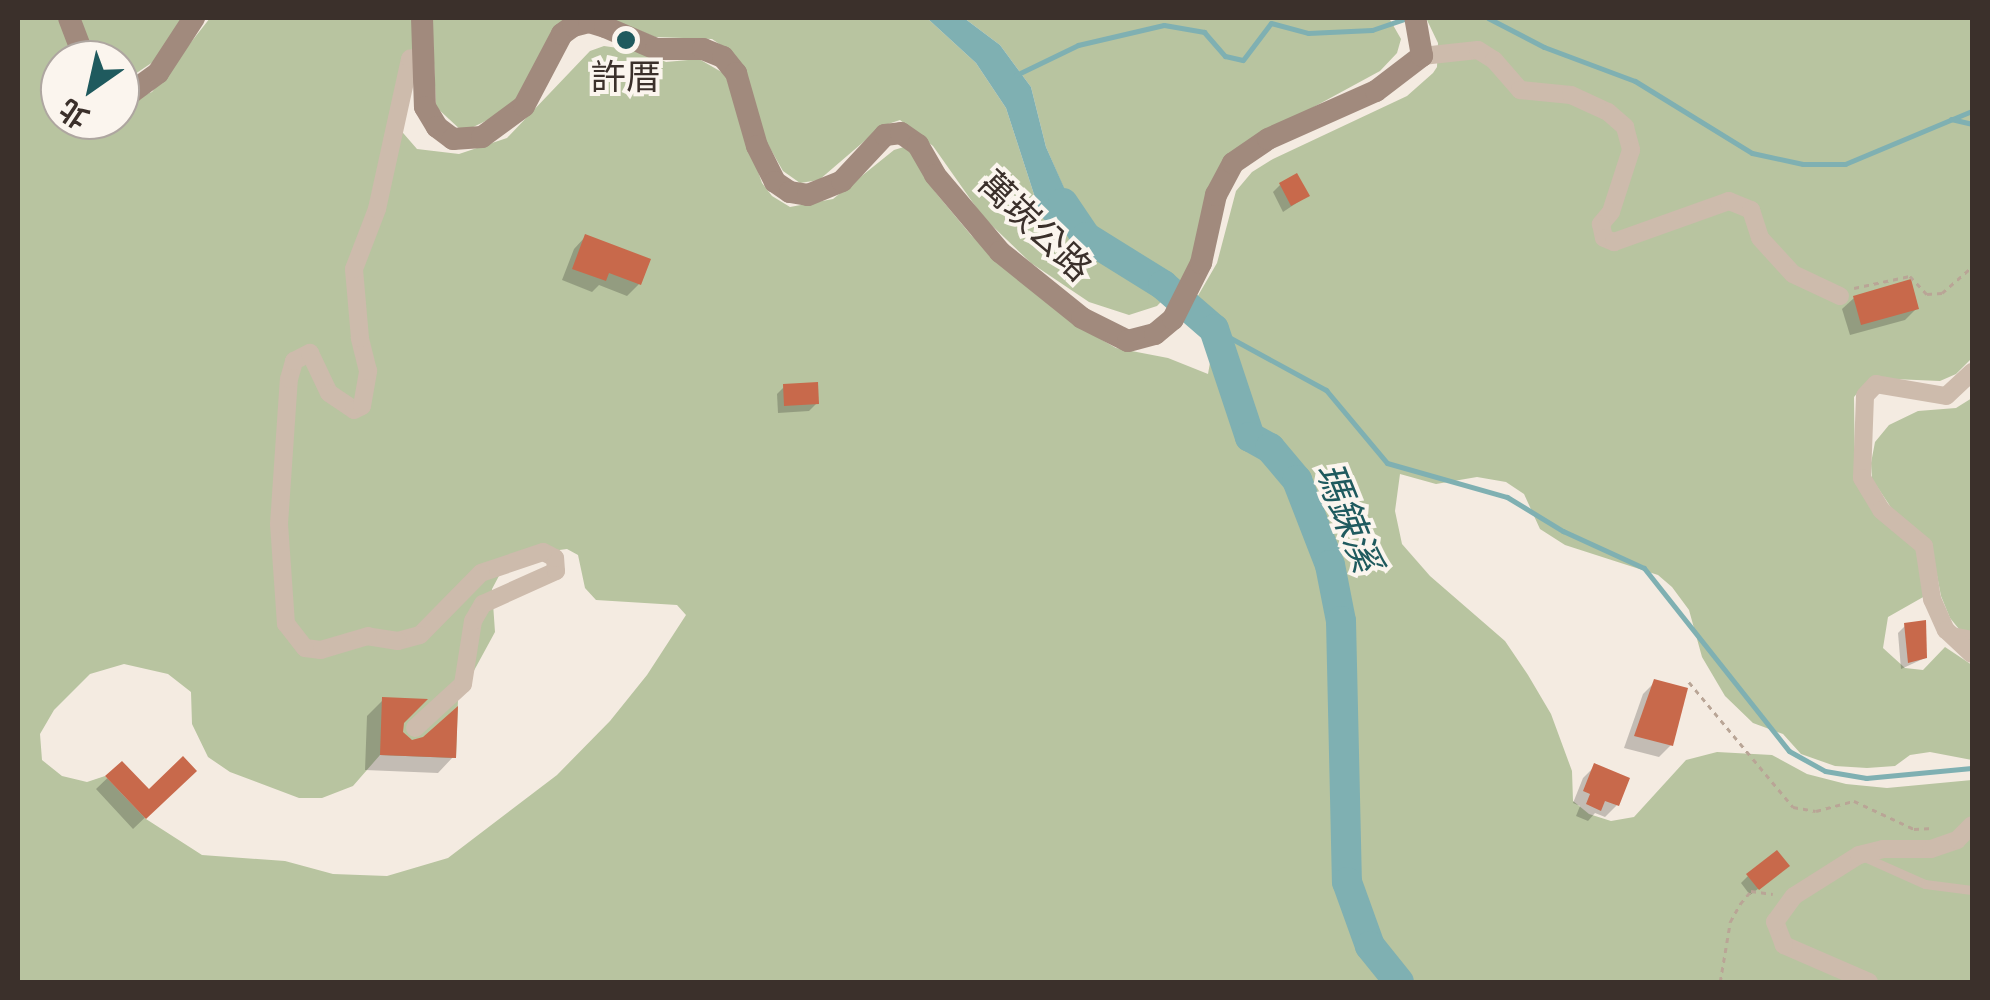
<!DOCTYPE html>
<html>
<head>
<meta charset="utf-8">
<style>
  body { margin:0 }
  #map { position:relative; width:1990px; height:1000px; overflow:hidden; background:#f4ebe1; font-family:"Fira Sans","Noto Sans TC",sans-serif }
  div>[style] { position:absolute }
  .green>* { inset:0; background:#b8c4a0 }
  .water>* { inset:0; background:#7fb0b2 }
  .shadow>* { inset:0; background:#0003 }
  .stream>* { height:5px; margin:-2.5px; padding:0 2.5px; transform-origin:2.5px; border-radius:2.5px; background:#7fb0b2 }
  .river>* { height:30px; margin:-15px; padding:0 15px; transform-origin:15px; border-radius:15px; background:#7fb0b2 }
  .building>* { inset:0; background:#c8694b }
  .path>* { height:2.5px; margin-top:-1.25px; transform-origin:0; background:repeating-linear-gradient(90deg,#b9a596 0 5px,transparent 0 10px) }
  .lane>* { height:9px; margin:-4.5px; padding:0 4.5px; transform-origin:4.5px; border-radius:4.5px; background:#cdbbac }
  .street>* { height:18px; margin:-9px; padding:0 9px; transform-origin:9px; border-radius:9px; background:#cdbbac }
  .secondary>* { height:22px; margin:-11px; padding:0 11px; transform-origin:11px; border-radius:11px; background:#a18a7d }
  .dots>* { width:28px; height:28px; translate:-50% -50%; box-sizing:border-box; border:5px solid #fbf5ee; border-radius:50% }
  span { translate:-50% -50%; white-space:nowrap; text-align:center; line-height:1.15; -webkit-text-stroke:8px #fbf5ee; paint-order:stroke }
  .poi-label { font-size:35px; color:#3b302b }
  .street-label { font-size:35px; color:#3b302b }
  .water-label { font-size:38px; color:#1f5a5e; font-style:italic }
  .frame { position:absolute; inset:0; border:20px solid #3b302b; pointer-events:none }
  .north { position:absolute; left:40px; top:40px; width:100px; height:100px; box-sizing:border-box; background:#fbf5ee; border:2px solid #aea6a0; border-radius:50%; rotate:214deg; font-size:28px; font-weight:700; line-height:40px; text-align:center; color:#3b302b }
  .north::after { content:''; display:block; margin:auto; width:35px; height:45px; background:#1f5a5e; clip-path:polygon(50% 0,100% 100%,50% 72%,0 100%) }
</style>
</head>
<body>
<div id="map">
  <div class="green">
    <i style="clip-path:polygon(evenodd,18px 18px,60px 18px,75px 60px,60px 60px,60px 120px,120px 120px,120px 104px,152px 92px,210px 18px,414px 18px,412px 80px,397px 126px,417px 149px,459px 154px,507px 138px,590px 51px,604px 46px,639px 51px,666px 62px,699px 59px,725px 74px,762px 183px,772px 196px,790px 207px,833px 199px,894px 150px,907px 146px,936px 193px,971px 235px,1071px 322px,1116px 348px,1168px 358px,1208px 374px,1211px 357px,1205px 339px,1185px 318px,1217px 263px,1236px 191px,1252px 172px,1273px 159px,1407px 96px,1433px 73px,1437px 67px,1438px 43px,1426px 18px,1972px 18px,1972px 358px,1956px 374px,1940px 381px,1870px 378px,1854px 397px,1855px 481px,1875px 513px,1918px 550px,1925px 596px,1888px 617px,1883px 648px,1905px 668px,1923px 670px,1945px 647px,1972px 665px,1972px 760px,1930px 752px,1910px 755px,1895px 766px,1867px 768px,1835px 766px,1801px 754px,1783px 734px,1753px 723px,1725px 696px,1702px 657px,1689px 610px,1672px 587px,1658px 575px,1565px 545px,1540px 529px,1524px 494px,1506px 482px,1477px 477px,1436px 484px,1400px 474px,1395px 511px,1402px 544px,1430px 576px,1505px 641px,1528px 675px,1551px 714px,1572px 771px,1573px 801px,1589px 814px,1611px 821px,1634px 817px,1686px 760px,1717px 752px,1772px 755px,1807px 774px,1846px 784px,1887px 788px,1972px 780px,1972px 982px,18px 982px,18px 18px,567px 549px,578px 555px,585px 588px,596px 600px,677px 605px,686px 615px,647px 675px,610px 721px,557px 775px,448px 858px,387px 876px,333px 874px,285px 861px,202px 855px,146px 819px,105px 776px,87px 782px,62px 776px,42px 760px,40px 734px,54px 710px,90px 674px,124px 664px,168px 674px,191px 692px,192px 724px,208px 757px,230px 772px,299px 798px,322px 798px,353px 786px,380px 755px,456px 758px,458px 700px,495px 632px,492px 589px,500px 574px,537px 553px,567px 549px)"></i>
    <i style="clip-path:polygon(78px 18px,186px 18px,156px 60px,120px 84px,120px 60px,93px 60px)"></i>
    <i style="clip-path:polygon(432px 18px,571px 18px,508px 110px,463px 132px,436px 107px)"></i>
    <i style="clip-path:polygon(609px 18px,927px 18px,976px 63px,1006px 108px,1041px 216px,1085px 237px,1046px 147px,1031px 87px,1000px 45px,964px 18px,1389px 18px,1401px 39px,1397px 53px,1380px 71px,1264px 134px,1198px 236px,1186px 276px,1157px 306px,1129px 315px,1089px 302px,1031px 263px,983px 217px,933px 146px,900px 120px,882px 126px,819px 180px,800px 183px,783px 171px,766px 141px,731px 52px,712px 39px,655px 37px)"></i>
    <i style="clip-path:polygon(1972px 398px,1972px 645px,1950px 618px,1941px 596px,1932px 550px,1896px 515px,1872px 479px,1871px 463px,1875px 442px,1889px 425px,1918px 411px,1956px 408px)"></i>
  </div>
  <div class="water">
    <i style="clip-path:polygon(927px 18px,964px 18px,1000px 45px,1031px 87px,1046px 147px,1086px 237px,1056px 233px,1041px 216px,1006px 108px,976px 63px)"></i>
  </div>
  <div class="shadow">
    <i style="clip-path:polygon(1280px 185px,1307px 196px,1283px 212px,1273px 192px)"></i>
    <i style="clip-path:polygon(585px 237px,639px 284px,627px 296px,599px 285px,592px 292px,562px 280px,574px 249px)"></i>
    <i style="clip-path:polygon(1854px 298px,1917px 308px,1905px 320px,1850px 335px,1842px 309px)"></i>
    <i style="clip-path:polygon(784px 387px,817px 403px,809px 411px,778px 413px,777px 394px)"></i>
    <i style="clip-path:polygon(1905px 626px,1925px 658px,1901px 669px,1898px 633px)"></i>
    <i style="clip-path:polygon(1655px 682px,1671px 745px,1659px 757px,1624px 748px,1643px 694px)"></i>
    <i style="clip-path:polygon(383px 700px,401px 733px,412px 743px,453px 757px,438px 773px,365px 770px,367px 716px)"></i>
    <i style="clip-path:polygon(122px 764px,149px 793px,194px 771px,133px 829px,96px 789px)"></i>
    <i style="clip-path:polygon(1595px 766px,1617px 805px,1605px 817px,1595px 813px,1588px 821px,1576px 816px,1580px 806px,1573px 803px,1583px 778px)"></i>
    <i style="clip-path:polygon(1779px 873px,1750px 895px,1741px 883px,1748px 876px)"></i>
  </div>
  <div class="stream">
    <i style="left:1488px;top:18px;width:63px;rotate:27.4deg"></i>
    <i style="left:1544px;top:47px;width:97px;rotate:20.5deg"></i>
    <i style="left:1635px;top:81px;width:137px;rotate:31.6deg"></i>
    <i style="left:1752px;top:153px;width:52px;rotate:12.2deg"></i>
    <i style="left:1803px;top:164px;width:42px"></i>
    <i style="left:1845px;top:164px;width:138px;rotate:-22.7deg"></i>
    <i style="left:1016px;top:75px;width:69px;rotate:-25.8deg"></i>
    <i style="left:1078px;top:45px;width:88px;rotate:-13.1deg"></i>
    <i style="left:1164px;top:25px;width:41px;rotate:9.9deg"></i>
    <i style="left:1204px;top:32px;width:32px;rotate:49deg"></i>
    <i style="left:1225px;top:56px;width:18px;rotate:13deg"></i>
    <i style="left:1243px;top:60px;width:46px;rotate:-52.9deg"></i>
    <i style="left:1271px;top:23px;width:38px;rotate:15deg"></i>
    <i style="left:1308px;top:33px;width:64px;rotate:-2.7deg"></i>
    <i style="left:1372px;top:30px;width:36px;rotate:-19deg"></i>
    <i style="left:1951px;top:119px;width:22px;rotate:13deg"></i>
    <i style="left:1214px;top:329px;width:128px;rotate:28.6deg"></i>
    <i style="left:1326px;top:390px;width:95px;rotate:50.1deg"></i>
    <i style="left:1387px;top:463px;width:125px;rotate:15.8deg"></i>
    <i style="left:1507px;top:497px;width:66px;rotate:31.3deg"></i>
    <i style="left:1563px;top:531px;width:89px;rotate:24.6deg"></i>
    <i style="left:1644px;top:568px;width:233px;rotate:51.6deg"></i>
    <i style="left:1789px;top:751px;width:41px;rotate:29.1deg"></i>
    <i style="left:1825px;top:771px;width:42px;rotate:9.7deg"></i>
    <i style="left:1866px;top:778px;width:106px;rotate:-5.4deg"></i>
  </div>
  <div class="river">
    <i style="left:1063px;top:203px;width:41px;rotate:55.9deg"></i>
    <i style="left:1086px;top:237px;width:91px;rotate:31.9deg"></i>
    <i style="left:1163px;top:285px;width:67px;rotate:40.8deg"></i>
    <i style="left:1214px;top:329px;width:114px;rotate:71.6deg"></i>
    <i style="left:1250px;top:437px;width:23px;rotate:29deg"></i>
    <i style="left:1270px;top:448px;width:42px;rotate:49.8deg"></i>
    <i style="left:1297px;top:480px;width:91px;rotate:68.8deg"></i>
    <i style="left:1330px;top:565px;width:57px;rotate:78.9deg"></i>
    <i style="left:1341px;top:621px;width:261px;rotate:88.7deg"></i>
    <i style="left:1347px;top:882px;width:68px;rotate:70.2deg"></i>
    <i style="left:1370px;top:946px;width:46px;rotate:51.1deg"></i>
  </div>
  <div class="building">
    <i style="clip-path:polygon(1297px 173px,1310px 196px,1291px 206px,1279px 183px)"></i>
    <i style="clip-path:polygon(585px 234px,651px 259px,641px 285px,609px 273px,606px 281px,572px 269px)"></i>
    <i style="clip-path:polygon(1911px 279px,1919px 309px,1861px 325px,1853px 296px)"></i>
    <i style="clip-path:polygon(818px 382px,819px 404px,784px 406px,783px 384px)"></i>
    <i style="clip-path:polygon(1926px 620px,1927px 658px,1908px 663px,1904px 623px)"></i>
    <i style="clip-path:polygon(1654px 679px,1688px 688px,1673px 746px,1634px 736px)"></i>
    <i style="clip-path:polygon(382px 697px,428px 699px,404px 723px,403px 732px,412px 740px,423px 737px,458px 706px,456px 758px,380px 755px)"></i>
    <i style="clip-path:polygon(183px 756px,197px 771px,146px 819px,105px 776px,122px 761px,149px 789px)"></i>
    <i style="clip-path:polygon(1594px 763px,1630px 778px,1619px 806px,1605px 801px,1601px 811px,1586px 804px,1590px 794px,1583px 791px)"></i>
    <i style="clip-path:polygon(1777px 850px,1790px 866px,1759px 890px,1746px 874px)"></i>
  </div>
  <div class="path">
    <i style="left:1854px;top:288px;width:57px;rotate:-12.1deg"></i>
    <i style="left:1910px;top:276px;width:25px;rotate:47deg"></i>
    <i style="left:1927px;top:294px;width:15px;rotate:-4deg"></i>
    <i style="left:1942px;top:293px;width:40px;rotate:-41deg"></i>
    <i style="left:1689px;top:682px;width:163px;rotate:50.2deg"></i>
    <i style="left:1793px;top:807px;width:23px;rotate:10deg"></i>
    <i style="left:1816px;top:811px;width:39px;rotate:-15deg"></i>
    <i style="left:1854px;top:801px;width:66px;rotate:25deg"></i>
    <i style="left:1914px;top:829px;width:19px;rotate:-3deg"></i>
    <i style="left:1720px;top:982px;width:61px;rotate:-80.5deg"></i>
    <i style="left:1730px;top:922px;width:21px;rotate:-61deg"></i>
    <i style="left:1740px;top:904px;width:17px;rotate:-50deg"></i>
    <i style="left:1751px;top:891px;width:22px;rotate:8deg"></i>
  </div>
  <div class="lane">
    <i style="left:1951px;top:631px;width:21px;rotate:11deg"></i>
    <i style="left:1862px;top:856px;width:69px;rotate:24deg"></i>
    <i style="left:1925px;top:884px;width:47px;rotate:7.3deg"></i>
  </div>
  <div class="street">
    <i style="left:1422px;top:56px;width:56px;rotate:-6.1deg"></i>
    <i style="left:1478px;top:50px;width:19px;rotate:32deg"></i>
    <i style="left:1494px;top:60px;width:40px;rotate:49deg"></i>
    <i style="left:1520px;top:90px;width:51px;rotate:5.6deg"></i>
    <i style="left:1571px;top:95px;width:41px;rotate:24.7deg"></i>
    <i style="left:1608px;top:112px;width:23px;rotate:41deg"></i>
    <i style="left:1625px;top:127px;width:24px;rotate:75deg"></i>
    <i style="left:1631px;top:150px;width:65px;rotate:107.9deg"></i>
    <i style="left:1611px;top:212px;width:16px;rotate:130deg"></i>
    <i style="left:1601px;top:224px;width:14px;rotate:78deg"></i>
    <i style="left:1604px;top:238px;width:11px;rotate:22deg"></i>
    <i style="left:1614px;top:242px;width:122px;rotate:-19.6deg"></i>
    <i style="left:1729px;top:201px;width:24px;rotate:22deg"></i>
    <i style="left:1751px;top:210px;width:29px;rotate:72deg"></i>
    <i style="left:1760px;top:238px;width:49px;rotate:47.5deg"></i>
    <i style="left:1793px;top:274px;width:52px;rotate:25.1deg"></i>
    <i style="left:1972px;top:372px;width:35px;rotate:137deg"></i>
    <i style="left:1946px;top:396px;width:71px;rotate:-170.3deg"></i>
    <i style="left:1876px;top:384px;width:16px;rotate:133deg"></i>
    <i style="left:1865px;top:396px;width:82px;rotate:92.1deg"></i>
    <i style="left:1862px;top:478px;width:37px;rotate:59deg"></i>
    <i style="left:1881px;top:510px;width:56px;rotate:39.9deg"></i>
    <i style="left:1924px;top:546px;width:54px;rotate:81.4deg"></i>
    <i style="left:1932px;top:599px;width:34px;rotate:66deg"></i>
    <i style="left:1946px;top:630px;width:35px;rotate:43deg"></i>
    <i style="left:415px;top:728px;width:65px;rotate:-42.5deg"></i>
    <i style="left:463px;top:684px;width:64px;rotate:-81deg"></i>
    <i style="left:473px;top:621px;width:20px;rotate:-60deg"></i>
    <i style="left:483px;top:604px;width:80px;rotate:-24.3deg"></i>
    <i style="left:556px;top:571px;width:13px;rotate:-94deg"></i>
    <i style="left:555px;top:558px;width:13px;rotate:-153deg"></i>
    <i style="left:543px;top:552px;width:65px;rotate:161.3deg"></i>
    <i style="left:481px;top:573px;width:87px;rotate:134.5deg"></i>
    <i style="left:420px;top:635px;width:23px;rotate:165deg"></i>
    <i style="left:398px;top:641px;width:30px;rotate:-171deg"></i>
    <i style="left:368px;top:636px;width:49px;rotate:163.4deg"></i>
    <i style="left:321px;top:650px;width:16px;rotate:-173deg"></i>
    <i style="left:305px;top:648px;width:31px;rotate:-128deg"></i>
    <i style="left:286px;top:624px;width:100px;rotate:-94deg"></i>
    <i style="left:279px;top:524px;width:145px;rotate:-86.1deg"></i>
    <i style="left:289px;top:379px;width:19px;rotate:-74deg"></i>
    <i style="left:294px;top:361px;width:18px;rotate:-27deg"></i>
    <i style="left:310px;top:353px;width:44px;rotate:64.6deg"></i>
    <i style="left:329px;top:393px;width:30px;rotate:34deg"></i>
    <i style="left:354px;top:410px;width:9px;rotate:-27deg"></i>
    <i style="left:362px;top:406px;width:36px;rotate:-80deg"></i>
    <i style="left:368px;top:371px;width:34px;rotate:-104deg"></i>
    <i style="left:360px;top:338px;width:69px;rotate:-95deg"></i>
    <i style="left:354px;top:269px;width:64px;rotate:-69deg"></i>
    <i style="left:377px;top:209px;width:154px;rotate:-77.6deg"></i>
    <i style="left:410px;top:59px;width:13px;rotate:-13deg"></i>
    <i style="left:1869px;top:982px;width:93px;rotate:-156.5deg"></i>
    <i style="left:1784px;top:945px;width:25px;rotate:-111deg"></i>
    <i style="left:1775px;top:922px;width:32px;rotate:-54deg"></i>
    <i style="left:1794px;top:896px;width:77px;rotate:-32.2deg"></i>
    <i style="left:1859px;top:855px;width:25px;rotate:-14deg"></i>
    <i style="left:1883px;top:849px;width:48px"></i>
    <i style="left:1931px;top:849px;width:28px;rotate:-19deg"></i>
    <i style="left:1957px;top:840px;width:21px;rotate:-45deg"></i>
  </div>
  <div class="secondary">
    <i style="left:69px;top:18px;width:45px;rotate:69.1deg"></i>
    <i style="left:422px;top:18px;width:89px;rotate:88.1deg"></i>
    <i style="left:425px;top:107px;width:23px;rotate:59deg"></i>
    <i style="left:437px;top:127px;width:20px;rotate:37deg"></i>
    <i style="left:453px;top:139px;width:29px;rotate:-4deg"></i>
    <i style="left:482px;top:137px;width:52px;rotate:-36.4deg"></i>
    <i style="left:524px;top:106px;width:81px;rotate:-62.2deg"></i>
    <i style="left:562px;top:34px;width:14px;rotate:-36deg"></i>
    <i style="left:573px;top:26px;width:16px;rotate:-14deg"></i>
    <i style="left:589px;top:22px;width:17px;rotate:17deg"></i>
    <i style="left:605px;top:27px;width:56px;rotate:23.3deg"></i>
    <i style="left:656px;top:49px;width:47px"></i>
    <i style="left:703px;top:49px;width:22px;rotate:22deg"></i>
    <i style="left:723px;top:57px;width:21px;rotate:51deg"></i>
    <i style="left:736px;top:73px;width:76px;rotate:74deg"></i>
    <i style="left:757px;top:146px;width:40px;rotate:63.4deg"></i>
    <i style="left:775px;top:182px;width:18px;rotate:34deg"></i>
    <i style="left:790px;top:192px;width:18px;rotate:9deg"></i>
    <i style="left:808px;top:195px;width:37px;rotate:-22deg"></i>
    <i style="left:842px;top:181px;width:63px;rotate:-46.9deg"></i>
    <i style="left:885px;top:135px;width:16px;rotate:-7deg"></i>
    <i style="left:901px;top:133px;width:21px;rotate:35deg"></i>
    <i style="left:918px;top:145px;width:34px;rotate:60deg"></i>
    <i style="left:935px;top:175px;width:101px;rotate:49.8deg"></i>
    <i style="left:1000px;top:252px;width:105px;rotate:38.8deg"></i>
    <i style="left:1082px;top:318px;width:51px;rotate:26.6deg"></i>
    <i style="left:1128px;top:341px;width:28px;rotate:-15deg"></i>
    <i style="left:1155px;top:334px;width:23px;rotate:-40deg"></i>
    <i style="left:1173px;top:319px;width:63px;rotate:-63.4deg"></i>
    <i style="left:1201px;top:263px;width:70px;rotate:-77.6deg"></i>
    <i style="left:1216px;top:195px;width:36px;rotate:-62deg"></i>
    <i style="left:1233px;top:163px;width:42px;rotate:-34.4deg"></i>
    <i style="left:1268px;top:139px;width:118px;rotate:-24deg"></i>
    <i style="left:1376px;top:91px;width:58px;rotate:-37.3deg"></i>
    <i style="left:1422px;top:56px;width:39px;rotate:-100deg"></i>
    <i style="left:120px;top:94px;width:12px;rotate:-9deg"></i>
    <i style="left:132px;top:92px;width:32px;rotate:-36deg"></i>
    <i style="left:158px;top:73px;width:66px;rotate:-56.8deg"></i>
  </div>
  <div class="dots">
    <i style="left:626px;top:40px;background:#1f5a5e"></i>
  </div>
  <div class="poi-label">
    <span style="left:626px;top:77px">許厝</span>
  </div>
  <div class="street-label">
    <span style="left:1035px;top:226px;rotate:44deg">萬崁公路</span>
  </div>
  <div class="water-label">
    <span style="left:1347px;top:517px;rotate:68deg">瑪鋉溪</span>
  </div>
  <div class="frame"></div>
  <div class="north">北</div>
</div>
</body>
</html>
